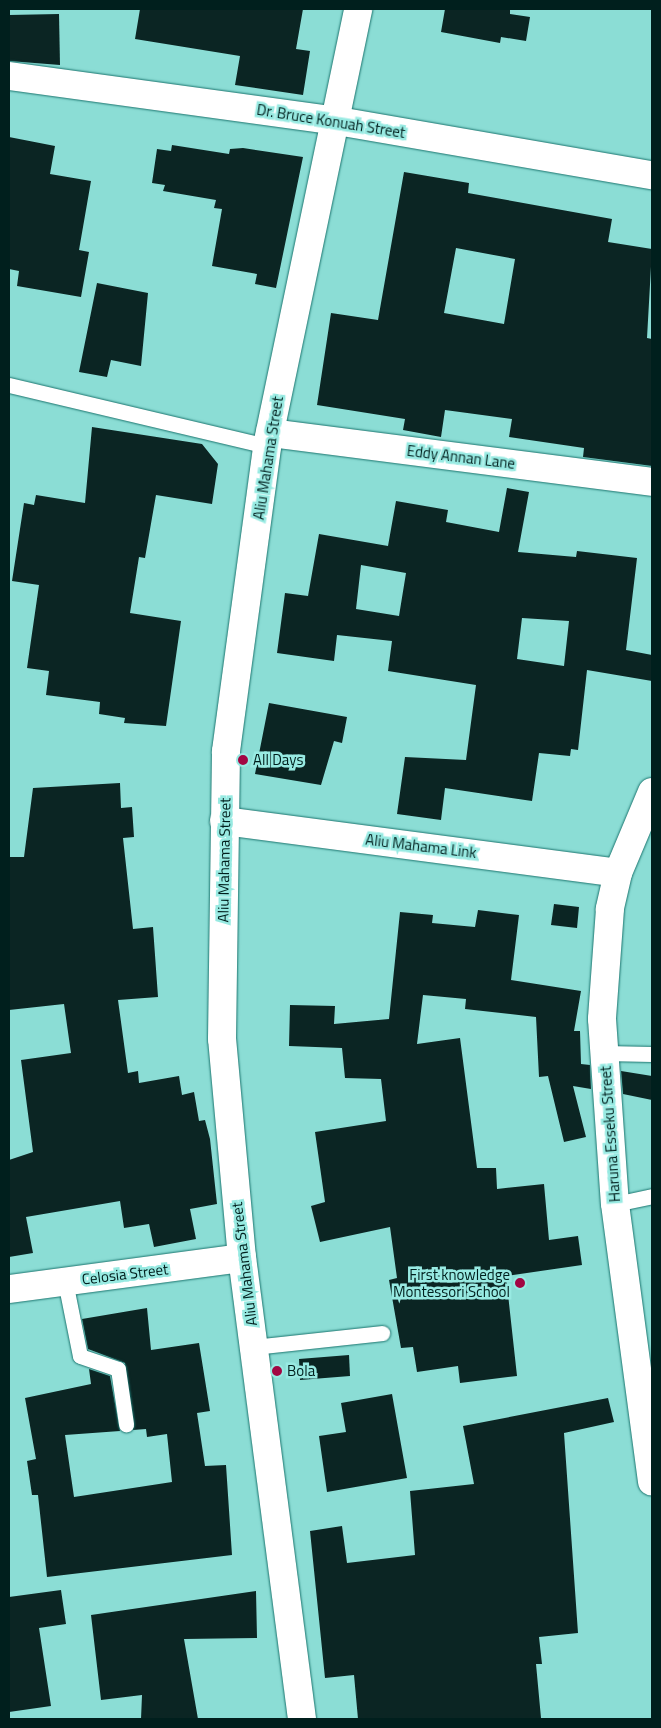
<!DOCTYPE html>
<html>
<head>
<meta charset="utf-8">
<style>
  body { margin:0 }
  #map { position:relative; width:661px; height:1728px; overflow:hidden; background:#8bddd5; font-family:"Titillium Web",sans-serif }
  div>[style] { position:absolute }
  .building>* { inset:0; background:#0b2523 }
  .roads { filter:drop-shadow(0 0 1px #1c756f) drop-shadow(0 0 1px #1c756f) }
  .lane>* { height:15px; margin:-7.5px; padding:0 7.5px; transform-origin:7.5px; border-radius:7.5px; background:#fff }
  .street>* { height:28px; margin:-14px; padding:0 14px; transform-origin:14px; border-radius:14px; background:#fff }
  .secondary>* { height:28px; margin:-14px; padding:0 14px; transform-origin:14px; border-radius:14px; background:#fff }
  .dots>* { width:14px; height:14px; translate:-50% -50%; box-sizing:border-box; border:2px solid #98eae2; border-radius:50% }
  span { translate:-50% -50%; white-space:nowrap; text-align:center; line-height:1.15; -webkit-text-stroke:5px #98eae2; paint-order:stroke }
  .street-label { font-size:15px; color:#001f1d }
  .poi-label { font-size:15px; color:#001f1d }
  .left { translate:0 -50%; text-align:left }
  .right { translate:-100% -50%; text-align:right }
  .frame { position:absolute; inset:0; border:10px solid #001f1d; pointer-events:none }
</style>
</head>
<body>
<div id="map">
  <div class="building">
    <i style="clip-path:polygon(140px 9px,303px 9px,296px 49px,310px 51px,303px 95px,235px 85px,240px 56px,135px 39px)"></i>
    <i style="clip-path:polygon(445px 9px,510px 9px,510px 14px,530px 17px,526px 41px,501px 37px,500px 43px,441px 32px)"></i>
    <i style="clip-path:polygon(59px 14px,60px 65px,9px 61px,9px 15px)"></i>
    <i style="clip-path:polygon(9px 137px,55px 146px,50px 174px,91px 181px,79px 250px,89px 252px,81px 297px,17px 286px,19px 271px,9px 269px)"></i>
    <i style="clip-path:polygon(172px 145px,229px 154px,230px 149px,243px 148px,303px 157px,276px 288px,255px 284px,257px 274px,212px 266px,222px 209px,214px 208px,216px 200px,163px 191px,165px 185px,152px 183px,157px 149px,171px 151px)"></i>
    <i style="clip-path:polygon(evenodd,404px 172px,469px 183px,468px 193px,612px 219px,608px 242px,652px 249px,647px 338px,652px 339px,652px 466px,583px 457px,584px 448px,509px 437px,512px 419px,445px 410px,441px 437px,403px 430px,405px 419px,317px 405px,331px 313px,378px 320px,404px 172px,456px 248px,515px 259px,504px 324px,444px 313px,456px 248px)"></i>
    <i style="clip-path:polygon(97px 283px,148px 293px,141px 366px,111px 360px,107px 377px,79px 372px)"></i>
    <i style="clip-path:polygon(92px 427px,202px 444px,218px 464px,212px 504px,156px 495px,145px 558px,139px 557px,130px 613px,181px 621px,166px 726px,124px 723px,125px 718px,99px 714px,100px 702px,46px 695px,49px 671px,27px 668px,39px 585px,12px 581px,24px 503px,34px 505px,36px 495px,85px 503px)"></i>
    <i style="clip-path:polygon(evenodd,507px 488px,529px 492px,518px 552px,576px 557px,577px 551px,637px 558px,626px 650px,652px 655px,652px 681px,587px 670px,578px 750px,571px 749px,570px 756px,539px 753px,532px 801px,445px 788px,441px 820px,397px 814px,405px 757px,466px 760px,476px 685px,388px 671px,392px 641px,337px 635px,334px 661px,277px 653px,285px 593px,308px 596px,319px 534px,388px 546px,396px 501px,448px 510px,446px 522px,499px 532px,507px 488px,361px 565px,406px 573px,399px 616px,356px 609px,361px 565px,507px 488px,522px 618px,569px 621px,564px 666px,517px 659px,522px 618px)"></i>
    <i style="clip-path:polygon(269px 703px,347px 717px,342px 743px,334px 741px,321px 785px,255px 774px)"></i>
    <i style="clip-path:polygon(120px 783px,121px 808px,132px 807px,134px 837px,123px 838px,133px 929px,153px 927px,158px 997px,118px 1000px,128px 1073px,138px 1071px,139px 1083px,179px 1076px,182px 1095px,194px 1092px,199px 1121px,205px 1120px,210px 1139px,217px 1204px,190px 1209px,196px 1239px,154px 1247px,149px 1224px,124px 1228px,120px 1201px,26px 1217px,33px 1253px,9px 1257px,9px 1160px,33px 1152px,21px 1060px,71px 1053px,64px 1004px,9px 1010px,9px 857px,24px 857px,33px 788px)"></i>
    <i style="clip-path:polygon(554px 904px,579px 907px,577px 928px,551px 925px)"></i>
    <i style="clip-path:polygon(478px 910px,519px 915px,511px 980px,581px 991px,574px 1031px,580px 1031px,581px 1064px,590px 1065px,591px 1089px,573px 1086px,586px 1137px,564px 1142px,548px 1076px,539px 1077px,536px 1017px,465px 1009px,466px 999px,423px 995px,417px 1044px,460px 1038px,477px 1168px,496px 1168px,497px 1189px,544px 1184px,549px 1240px,578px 1236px,582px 1265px,506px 1276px,517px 1376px,460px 1383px,458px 1366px,417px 1372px,413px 1347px,401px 1348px,389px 1280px,397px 1278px,390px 1227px,320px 1242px,311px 1206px,325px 1202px,315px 1132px,386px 1121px,381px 1079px,345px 1078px,342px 1048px,289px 1046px,290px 1005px,335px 1006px,334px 1024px,389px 1019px,400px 912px,433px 915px,432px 923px,475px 927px)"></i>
    <i style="clip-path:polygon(621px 1071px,652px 1076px,652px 1100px,623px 1094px)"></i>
    <i style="clip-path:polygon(147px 1308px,151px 1350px,199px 1343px,210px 1411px,197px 1413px,205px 1466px,226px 1465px,232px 1555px,47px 1577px,38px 1495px,32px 1495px,27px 1461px,36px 1459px,25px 1398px,91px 1384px,89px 1369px,110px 1376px,120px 1431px,65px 1435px,74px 1497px,172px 1482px,167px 1434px,147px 1437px,146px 1429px,133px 1430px,125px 1363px,88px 1349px,82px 1319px)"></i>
    <i style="clip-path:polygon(349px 1355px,350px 1376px,300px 1380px,299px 1359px)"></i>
    <i style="clip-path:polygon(392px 1394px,407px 1478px,327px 1492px,319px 1436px,346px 1432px,341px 1403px)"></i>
    <i style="clip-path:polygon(608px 1398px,614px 1422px,564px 1433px,578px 1633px,539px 1637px,542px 1664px,536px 1664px,541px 1718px,358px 1719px,354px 1675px,325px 1678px,310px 1531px,342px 1526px,347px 1563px,415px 1555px,410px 1491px,474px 1484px,463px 1426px)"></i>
    <i style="clip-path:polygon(61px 1590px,66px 1624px,39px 1628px,51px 1706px,9px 1712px,9px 1597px)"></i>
    <i style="clip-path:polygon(256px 1591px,257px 1638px,184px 1639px,198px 1719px,141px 1719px,142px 1695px,101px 1700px,91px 1615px)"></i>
  </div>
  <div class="roads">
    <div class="lane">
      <i style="left:9px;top:385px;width:265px;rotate:13.3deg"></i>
      <i style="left:604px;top:1053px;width:48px;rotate:1.2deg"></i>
      <i style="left:615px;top:1204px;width:38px;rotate:-12deg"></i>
      <i style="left:65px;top:1281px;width:76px;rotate:78.7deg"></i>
      <i style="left:80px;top:1356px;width:40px;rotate:18.9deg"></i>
      <i style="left:118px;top:1369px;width:56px;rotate:81.7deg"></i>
      <i style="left:254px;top:1347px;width:129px;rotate:-6.2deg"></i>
    </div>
    <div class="street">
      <i style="left:9px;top:76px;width:326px;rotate:7.8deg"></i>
      <i style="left:332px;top:120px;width:325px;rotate:9.8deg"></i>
      <i style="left:270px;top:433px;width:385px;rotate:7.3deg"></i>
      <i style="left:652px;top:792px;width:88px;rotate:112.8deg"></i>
      <i style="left:618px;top:873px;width:37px;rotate:103deg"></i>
      <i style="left:610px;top:909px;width:110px;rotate:94.2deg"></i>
      <i style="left:602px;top:1019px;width:185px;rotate:86deg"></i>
      <i style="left:615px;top:1204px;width:280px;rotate:82.4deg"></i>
      <i style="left:224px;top:821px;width:397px;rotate:7.5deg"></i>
      <i style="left:9px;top:1289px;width:235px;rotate:-7.6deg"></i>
    </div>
    <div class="secondary">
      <i style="left:302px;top:1719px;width:465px;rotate:-97.4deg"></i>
      <i style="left:242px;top:1258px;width:220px;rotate:-95.2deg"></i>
      <i style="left:222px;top:1039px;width:288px;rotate:-89.2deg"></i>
      <i style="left:226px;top:751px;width:308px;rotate:-82.3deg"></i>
      <i style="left:267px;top:446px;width:446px;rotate:-78.2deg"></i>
    </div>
  </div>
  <div class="dots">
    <i style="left:243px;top:760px;background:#a20643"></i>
    <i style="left:520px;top:1283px;background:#a20643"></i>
    <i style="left:277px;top:1371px;background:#a20643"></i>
  </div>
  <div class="street-label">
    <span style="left:331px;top:121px;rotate:9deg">Dr. Bruce Konuah Street</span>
    <span style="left:461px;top:457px;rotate:7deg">Eddy Annan Lane</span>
    <span style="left:268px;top:458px;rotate:-81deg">Aliu Mahama Street</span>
    <span style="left:421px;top:846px;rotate:7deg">Aliu Mahama Link</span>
    <span style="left:224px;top:860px;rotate:-89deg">Aliu Mahama Street</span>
    <span style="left:610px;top:1134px;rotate:-94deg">Haruna Esseku Street</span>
    <span style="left:244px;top:1264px;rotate:-97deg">Aliu Mahama Street</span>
    <span style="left:125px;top:1274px;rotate:-7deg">Celosia Street</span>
  </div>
  <div class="poi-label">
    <span class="left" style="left:253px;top:760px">All Days</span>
    <span class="right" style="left:510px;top:1283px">First knowledge<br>Montessori School</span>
    <span class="left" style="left:287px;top:1371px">Bola</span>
  </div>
  <div class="frame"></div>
</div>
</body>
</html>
